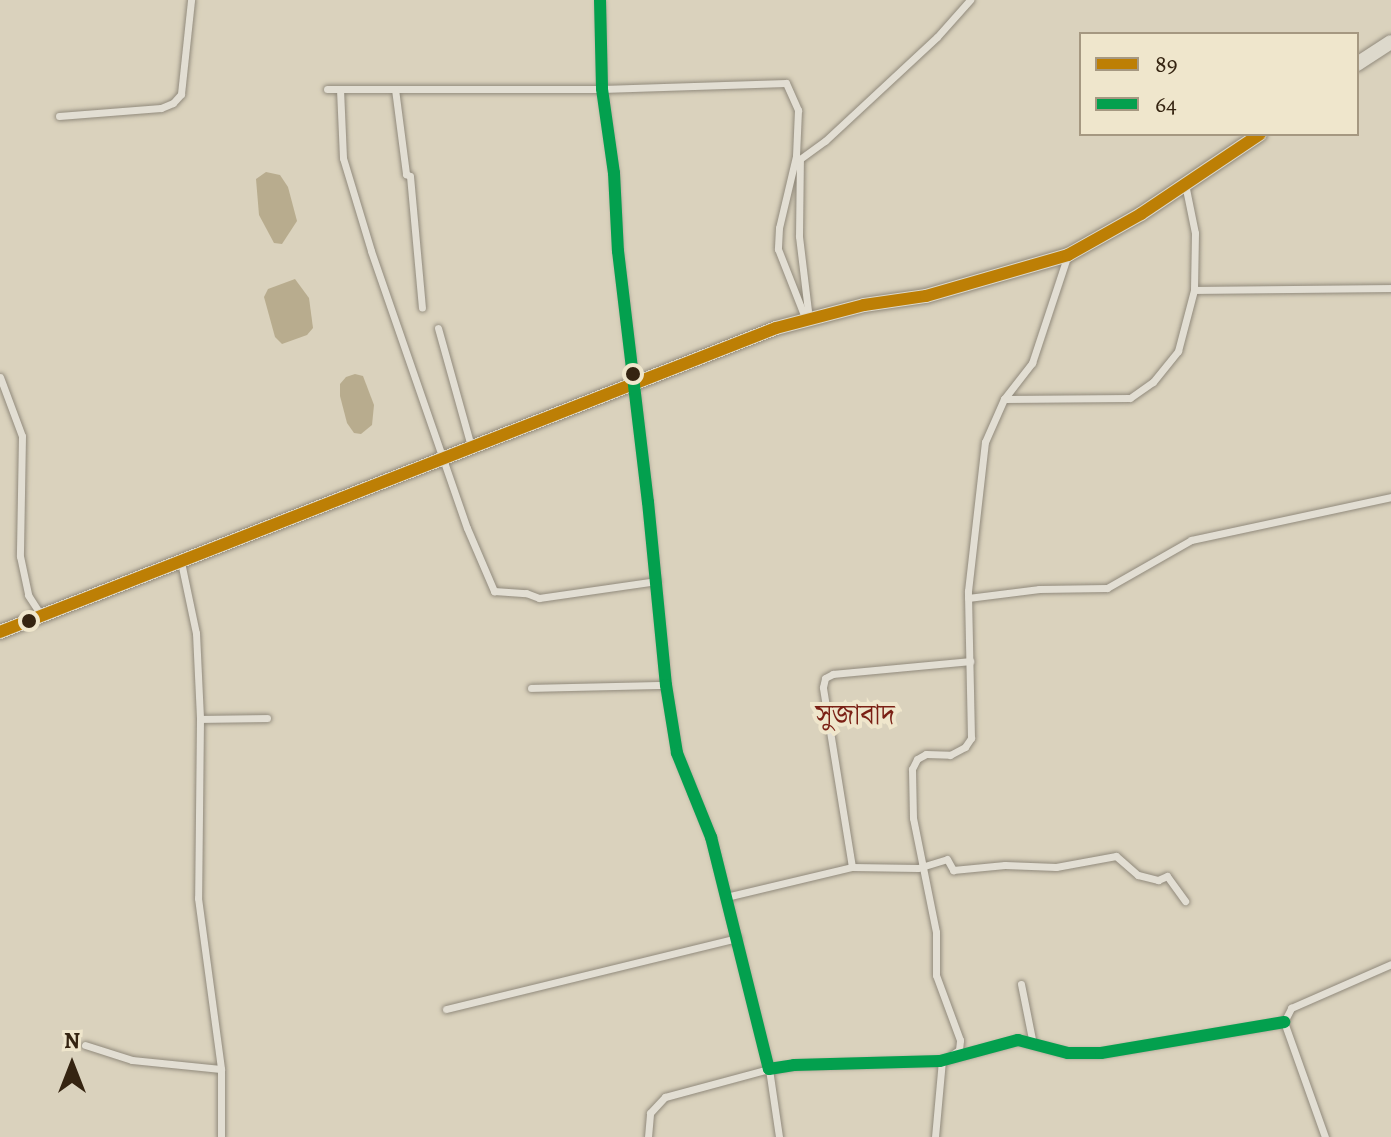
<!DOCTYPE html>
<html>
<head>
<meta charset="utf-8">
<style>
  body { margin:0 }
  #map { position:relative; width:1391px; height:1137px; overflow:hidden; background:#dad2bd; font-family:Alegreya,"Noto Serif Bengali",serif }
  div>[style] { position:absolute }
  .water>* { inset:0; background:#b8ac8e }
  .roads { filter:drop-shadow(0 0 2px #918a7c) drop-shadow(0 0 2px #918a7c) }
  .street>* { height:7px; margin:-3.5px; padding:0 3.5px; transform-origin:3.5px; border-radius:3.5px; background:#e2ded3 }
  .highway>* { height:14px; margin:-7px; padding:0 7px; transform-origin:7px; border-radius:7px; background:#ddd9cc }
  .bus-1>* { height:12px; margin:-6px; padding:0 6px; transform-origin:6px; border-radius:6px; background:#bd7f05 }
  .bus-2>* { height:12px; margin:-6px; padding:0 6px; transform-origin:6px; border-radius:6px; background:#03a04e }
  .dots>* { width:22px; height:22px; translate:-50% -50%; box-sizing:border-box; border:4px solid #efe6cc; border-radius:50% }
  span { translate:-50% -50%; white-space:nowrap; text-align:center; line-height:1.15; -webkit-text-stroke:8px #efe6cc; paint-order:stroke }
  .quarter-label { font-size:28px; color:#7a1f14 }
  .legend { position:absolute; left:1079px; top:32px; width:280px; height:104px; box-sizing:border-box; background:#efe6cc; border:2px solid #a59881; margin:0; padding:10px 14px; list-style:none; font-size:24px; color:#352411 }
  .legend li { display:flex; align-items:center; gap:16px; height:40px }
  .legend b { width:40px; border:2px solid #a59881 }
  .north { position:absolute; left:32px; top:1025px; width:80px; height:80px; -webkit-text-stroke:6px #efe6cc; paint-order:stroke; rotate:0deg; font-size:22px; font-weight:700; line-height:32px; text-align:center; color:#352411 }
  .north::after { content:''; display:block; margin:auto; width:28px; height:36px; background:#352411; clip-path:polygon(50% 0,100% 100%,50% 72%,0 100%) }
</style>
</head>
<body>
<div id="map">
  <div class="water">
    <i style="clip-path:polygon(266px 172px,280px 175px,288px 187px,297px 221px,282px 244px,274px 243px,259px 215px,256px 179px)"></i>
    <i style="clip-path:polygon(295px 279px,309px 298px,313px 328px,307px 335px,282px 344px,275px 337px,264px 297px,268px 289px)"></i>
    <i style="clip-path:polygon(355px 374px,363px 376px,374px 405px,372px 425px,361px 434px,354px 433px,347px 423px,340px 396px,340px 384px,346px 377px)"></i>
  </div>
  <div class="roads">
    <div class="street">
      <i style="left:600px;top:0;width:89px;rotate:88.7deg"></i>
      <i style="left:602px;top:89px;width:85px;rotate:81.9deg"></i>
      <i style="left:614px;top:173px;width:78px;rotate:87.1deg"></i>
      <i style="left:618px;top:251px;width:253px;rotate:83.2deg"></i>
      <i style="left:648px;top:502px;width:184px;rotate:84.4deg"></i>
      <i style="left:666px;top:685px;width:69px;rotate:80.8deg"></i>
      <i style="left:677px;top:753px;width:91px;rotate:68deg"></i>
      <i style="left:711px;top:837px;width:239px;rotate:76deg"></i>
      <i style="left:769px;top:1069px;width:25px;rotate:-9deg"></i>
      <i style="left:794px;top:1065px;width:146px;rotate:-1.6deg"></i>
      <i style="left:940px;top:1061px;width:81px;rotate:-15.1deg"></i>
      <i style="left:1018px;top:1040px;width:52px;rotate:14.6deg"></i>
      <i style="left:1068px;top:1053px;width:33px"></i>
      <i style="left:1101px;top:1053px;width:186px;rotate:-9.6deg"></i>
      <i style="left:327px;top:89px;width:275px"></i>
      <i style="left:602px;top:89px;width:184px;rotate:-1.9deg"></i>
      <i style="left:786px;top:83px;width:30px;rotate:66deg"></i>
      <i style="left:798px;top:110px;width:46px;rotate:92.5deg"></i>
      <i style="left:796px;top:156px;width:74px;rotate:103.3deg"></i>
      <i style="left:779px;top:228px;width:21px;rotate:93deg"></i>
      <i style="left:778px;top:249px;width:76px;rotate:68.5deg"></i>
      <i style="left:340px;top:89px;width:69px;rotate:87.5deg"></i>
      <i style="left:343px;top:158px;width:97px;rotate:73.2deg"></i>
      <i style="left:371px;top:251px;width:293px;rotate:70.9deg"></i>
      <i style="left:467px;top:528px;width:69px;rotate:66.8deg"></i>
      <i style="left:494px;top:591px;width:32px;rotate:4deg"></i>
      <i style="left:526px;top:593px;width:14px;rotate:21deg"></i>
      <i style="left:539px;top:598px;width:119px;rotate:-8.2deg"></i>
      <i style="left:395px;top:89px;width:86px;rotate:82.6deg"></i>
      <i style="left:406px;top:174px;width:4px;rotate:27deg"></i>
      <i style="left:410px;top:176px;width:132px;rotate:84.8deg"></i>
      <i style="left:59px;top:116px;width:102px;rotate:-4.5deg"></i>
      <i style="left:161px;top:108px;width:13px;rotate:-23deg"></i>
      <i style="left:173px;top:103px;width:12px;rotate:-48deg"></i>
      <i style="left:181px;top:94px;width:95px;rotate:-83.9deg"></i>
      <i style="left:1194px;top:290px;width:197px;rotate:-0.6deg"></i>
      <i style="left:809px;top:319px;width:84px;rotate:-96.9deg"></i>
      <i style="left:799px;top:236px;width:77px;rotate:-89.3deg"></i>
      <i style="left:800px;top:159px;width:31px;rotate:-36deg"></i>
      <i style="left:825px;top:141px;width:153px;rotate:-42.9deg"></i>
      <i style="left:937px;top:37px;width:50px;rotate:-48.3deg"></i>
      <i style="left:438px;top:328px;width:123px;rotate:74.4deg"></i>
      <i style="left:0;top:377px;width:63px;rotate:69.6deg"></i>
      <i style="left:22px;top:436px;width:120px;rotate:91deg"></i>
      <i style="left:20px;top:556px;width:40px;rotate:78deg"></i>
      <i style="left:28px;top:595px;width:24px;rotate:57deg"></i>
      <i style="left:1004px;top:399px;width:126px;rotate:-0.5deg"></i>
      <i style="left:1130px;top:398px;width:28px;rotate:-35deg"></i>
      <i style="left:1153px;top:382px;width:40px;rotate:-51deg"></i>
      <i style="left:1178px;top:351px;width:63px;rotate:-75.3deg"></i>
      <i style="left:1194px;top:290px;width:57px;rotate:-89deg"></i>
      <i style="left:1195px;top:233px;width:50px;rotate:-101.5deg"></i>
      <i style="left:181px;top:562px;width:73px;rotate:78.1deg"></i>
      <i style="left:196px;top:633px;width:86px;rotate:87.3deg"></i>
      <i style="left:200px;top:719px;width:179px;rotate:90.6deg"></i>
      <i style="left:198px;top:898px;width:173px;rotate:82.3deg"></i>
      <i style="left:221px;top:1069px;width:68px;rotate:90deg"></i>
      <i style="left:968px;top:598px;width:72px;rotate:-7.2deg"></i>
      <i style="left:1039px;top:589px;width:68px;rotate:-0.8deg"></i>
      <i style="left:1107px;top:588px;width:97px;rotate:-29.7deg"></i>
      <i style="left:1191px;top:540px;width:205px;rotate:-12.1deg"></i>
      <i style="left:531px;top:688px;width:135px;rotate:-1.3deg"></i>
      <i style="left:200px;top:719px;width:67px;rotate:-0.9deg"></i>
      <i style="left:852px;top:867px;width:66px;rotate:0.9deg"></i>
      <i style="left:918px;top:868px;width:30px;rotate:-17deg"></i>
      <i style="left:947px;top:859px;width:13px;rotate:61deg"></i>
      <i style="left:953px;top:870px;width:52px;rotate:-5.5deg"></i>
      <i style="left:1005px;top:865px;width:51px;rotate:2.2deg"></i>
      <i style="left:1056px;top:867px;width:61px;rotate:-10.4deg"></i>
      <i style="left:1116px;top:856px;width:29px;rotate:41deg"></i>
      <i style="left:1138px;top:875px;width:21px;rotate:14deg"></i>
      <i style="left:1158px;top:880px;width:10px;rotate:-24deg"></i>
      <i style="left:1167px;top:876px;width:31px;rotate:54deg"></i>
      <i style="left:726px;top:897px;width:130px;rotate:-13.4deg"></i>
      <i style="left:852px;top:867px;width:182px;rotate:-99.2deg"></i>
      <i style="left:823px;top:687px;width:9px;rotate:-77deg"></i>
      <i style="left:825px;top:678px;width:9px;rotate:-27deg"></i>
      <i style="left:833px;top:674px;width:138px;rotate:-5.4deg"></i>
      <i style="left:1021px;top:984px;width:61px;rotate:78.7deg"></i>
      <i style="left:446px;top:1009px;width:300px;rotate:-13.7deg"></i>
      <i style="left:85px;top:1045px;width:49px;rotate:17.7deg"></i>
      <i style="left:132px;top:1060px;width:89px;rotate:5.8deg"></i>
      <i style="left:953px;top:1054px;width:7px;rotate:-34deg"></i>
      <i style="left:959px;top:1050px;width:10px;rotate:-84deg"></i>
      <i style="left:960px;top:1040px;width:69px;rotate:-110.3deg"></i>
      <i style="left:936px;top:975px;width:43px;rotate:-90deg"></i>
      <i style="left:936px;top:932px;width:116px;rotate:-101.4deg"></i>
      <i style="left:913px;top:818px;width:49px;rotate:-91.2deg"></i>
      <i style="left:912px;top:769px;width:11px;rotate:-63deg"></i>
      <i style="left:917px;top:759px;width:10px;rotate:-29deg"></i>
      <i style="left:926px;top:754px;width:24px;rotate:2deg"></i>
      <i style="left:950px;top:755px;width:17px;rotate:-28deg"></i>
      <i style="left:965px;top:747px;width:11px;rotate:-56deg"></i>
      <i style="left:971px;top:738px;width:147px;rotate:-91.2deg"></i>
      <i style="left:968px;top:591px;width:150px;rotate:-83.5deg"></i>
      <i style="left:985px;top:442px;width:47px;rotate:-66.2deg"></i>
      <i style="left:1004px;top:399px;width:46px;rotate:-52.1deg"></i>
      <i style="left:1032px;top:363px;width:112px;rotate:-71.7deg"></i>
      <i style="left:648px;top:1137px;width:24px;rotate:-85deg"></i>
      <i style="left:650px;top:1113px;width:22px;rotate:-47deg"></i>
      <i style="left:665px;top:1097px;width:108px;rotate:-15.1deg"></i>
      <i style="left:769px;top:1069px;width:69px;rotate:81.6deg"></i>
      <i style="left:935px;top:1137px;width:77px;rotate:-84.8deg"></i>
      <i style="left:1325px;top:1137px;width:122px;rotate:-109.6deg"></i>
      <i style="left:1284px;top:1022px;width:16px;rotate:-63deg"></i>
      <i style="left:1291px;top:1008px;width:109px;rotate:-23.7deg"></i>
    </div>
    <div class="highway">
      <i style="left:1357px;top:64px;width:40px;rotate:-32.9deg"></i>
      <i style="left:0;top:632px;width:833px;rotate:-21.39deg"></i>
      <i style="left:776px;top:328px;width:91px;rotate:-14.6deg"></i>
      <i style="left:864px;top:305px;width:63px;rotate:-8.3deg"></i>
      <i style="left:926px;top:296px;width:148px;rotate:-16.1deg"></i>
      <i style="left:1068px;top:255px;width:84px;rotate:-29.3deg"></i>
      <i style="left:1141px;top:214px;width:143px;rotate:-33.9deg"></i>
    </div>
  </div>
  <div class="bus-1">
    <i style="left:0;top:632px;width:833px;rotate:-21.39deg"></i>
    <i style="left:776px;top:328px;width:91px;rotate:-14.6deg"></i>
    <i style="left:864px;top:305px;width:63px;rotate:-8.3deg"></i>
    <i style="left:926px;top:296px;width:148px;rotate:-16.1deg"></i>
    <i style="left:1068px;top:255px;width:84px;rotate:-29.3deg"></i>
    <i style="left:1141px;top:214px;width:143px;rotate:-33.9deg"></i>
  </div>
  <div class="bus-2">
    <i style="left:600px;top:0;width:89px;rotate:88.7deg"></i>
    <i style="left:602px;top:89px;width:85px;rotate:81.9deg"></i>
    <i style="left:614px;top:173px;width:78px;rotate:87.1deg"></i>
    <i style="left:618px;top:251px;width:253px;rotate:83.2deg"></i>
    <i style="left:648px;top:502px;width:184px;rotate:84.4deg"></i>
    <i style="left:666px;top:685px;width:69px;rotate:80.8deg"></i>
    <i style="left:677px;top:753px;width:91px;rotate:68deg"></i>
    <i style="left:711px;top:837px;width:239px;rotate:76deg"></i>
    <i style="left:769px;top:1069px;width:25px;rotate:-9deg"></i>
    <i style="left:794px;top:1065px;width:146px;rotate:-1.6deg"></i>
    <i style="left:940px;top:1061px;width:81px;rotate:-15.1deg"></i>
    <i style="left:1018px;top:1040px;width:52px;rotate:14.6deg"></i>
    <i style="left:1068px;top:1053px;width:33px"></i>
    <i style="left:1101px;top:1053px;width:186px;rotate:-9.6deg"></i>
  </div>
  <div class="dots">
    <i style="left:633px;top:374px;background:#352411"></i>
    <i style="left:29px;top:621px;background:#352411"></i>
  </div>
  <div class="quarter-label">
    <span style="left:855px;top:715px">সুজাবাদ</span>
  </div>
  <ul class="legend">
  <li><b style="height:10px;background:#bd7f05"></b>89</li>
  <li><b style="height:10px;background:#03a04e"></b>64</li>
  </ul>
  <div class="north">N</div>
</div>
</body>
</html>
